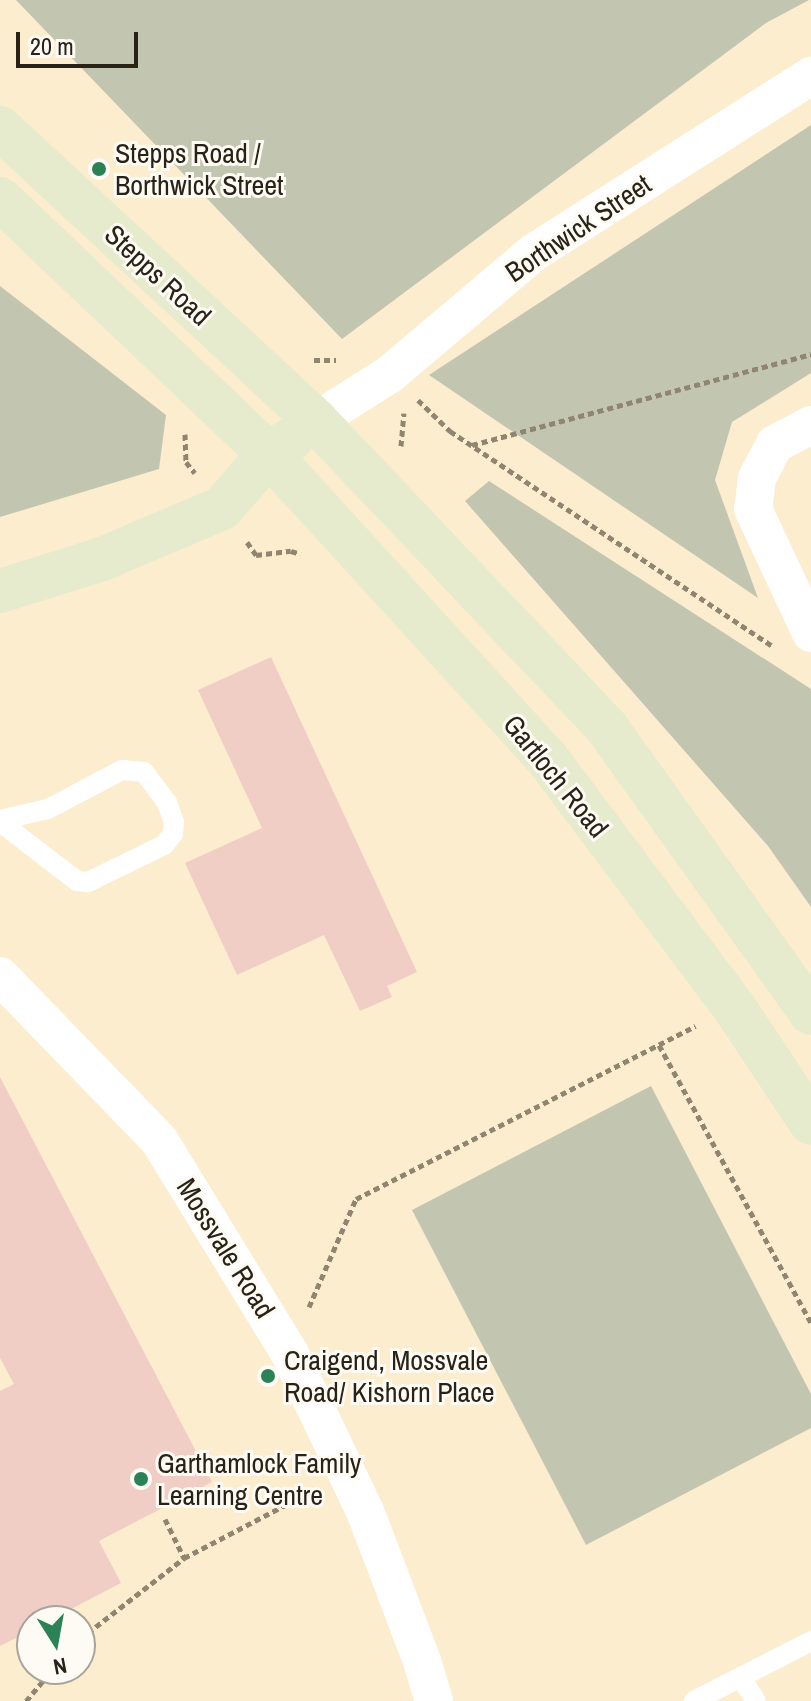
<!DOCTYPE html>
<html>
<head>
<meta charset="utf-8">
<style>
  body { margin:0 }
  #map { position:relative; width:811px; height:1701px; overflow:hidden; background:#fcedce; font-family:"Archivo Narrow",sans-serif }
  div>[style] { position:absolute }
  .green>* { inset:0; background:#c2c6b1 }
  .building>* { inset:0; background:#f0cec6 }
  .path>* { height:5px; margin-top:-2.5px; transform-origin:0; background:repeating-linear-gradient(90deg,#8f8570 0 6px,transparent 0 10px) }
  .lane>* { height:20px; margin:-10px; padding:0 10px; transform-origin:10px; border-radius:10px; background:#fff }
  .street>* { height:38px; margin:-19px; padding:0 19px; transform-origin:19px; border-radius:19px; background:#fff }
  .secondary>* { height:44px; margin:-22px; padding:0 22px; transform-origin:22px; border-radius:22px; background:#e5ebcc }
  .dots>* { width:22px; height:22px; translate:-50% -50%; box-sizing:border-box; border:4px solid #fefbf5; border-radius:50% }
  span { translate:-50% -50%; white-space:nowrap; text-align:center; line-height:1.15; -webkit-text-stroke:6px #fefbf5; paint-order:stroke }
  .poi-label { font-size:28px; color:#282217 }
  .left { translate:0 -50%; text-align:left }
  .street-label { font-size:28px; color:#282217 }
  .north { position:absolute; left:16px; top:1605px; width:80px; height:80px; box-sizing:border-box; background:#fefbf5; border:2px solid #a8a49c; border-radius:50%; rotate:169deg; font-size:22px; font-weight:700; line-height:32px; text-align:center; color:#282217 }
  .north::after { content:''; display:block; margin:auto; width:28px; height:36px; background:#2b8256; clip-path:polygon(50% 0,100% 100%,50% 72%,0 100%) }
  .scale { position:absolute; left:16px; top:32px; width:122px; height:36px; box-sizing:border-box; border:4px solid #282217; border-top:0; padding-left:10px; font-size:24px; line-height:28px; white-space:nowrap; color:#282217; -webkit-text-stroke:6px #fefbf5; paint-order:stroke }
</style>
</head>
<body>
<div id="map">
  <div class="green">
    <i style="clip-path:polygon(16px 0,809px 0,766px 23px,342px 339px)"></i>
    <i style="clip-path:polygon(811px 125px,811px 373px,732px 422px,715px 480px,758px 598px,429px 375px)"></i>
    <i style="clip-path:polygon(0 286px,166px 415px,159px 469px,0 517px)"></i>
    <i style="clip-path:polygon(489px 481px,811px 689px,811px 907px,768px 846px,465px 501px)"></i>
    <i style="clip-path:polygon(651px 1086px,811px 1394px,811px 1428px,586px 1545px,412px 1210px)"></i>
  </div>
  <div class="building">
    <i style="clip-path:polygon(271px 657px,417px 972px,387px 986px,392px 997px,360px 1011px,324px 935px,237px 975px,185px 863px,262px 828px,198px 690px)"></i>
    <i style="clip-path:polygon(0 1077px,212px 1482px,99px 1541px,121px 1583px,48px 1621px,32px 1621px,32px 1630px,0 1646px,0 1391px,14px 1384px,0 1358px)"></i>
  </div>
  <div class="path">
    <i style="left:314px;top:360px;width:22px"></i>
    <i style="left:418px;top:400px;width:45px;rotate:44.1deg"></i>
    <i style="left:450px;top:431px;width:389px;rotate:33.7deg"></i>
    <i style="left:185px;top:434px;width:28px;rotate:88deg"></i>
    <i style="left:186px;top:462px;width:14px;rotate:51deg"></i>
    <i style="left:472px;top:445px;width:351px;rotate:-15deg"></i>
    <i style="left:401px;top:446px;width:33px;rotate:-85deg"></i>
    <i style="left:247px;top:542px;width:16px;rotate:55deg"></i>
    <i style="left:256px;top:555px;width:35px;rotate:-7deg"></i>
    <i style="left:291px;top:551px;width:10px;rotate:17deg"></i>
    <i style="left:659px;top:1045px;width:317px;rotate:61.3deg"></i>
    <i style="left:309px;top:1307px;width:118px;rotate:-66.5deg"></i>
    <i style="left:356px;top:1199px;width:381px;rotate:-27deg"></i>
    <i style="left:165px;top:1519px;width:43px;rotate:64deg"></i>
    <i style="left:184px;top:1558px;width:147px;rotate:-27.6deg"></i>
    <i style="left:80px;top:1639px;width:132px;rotate:-37.9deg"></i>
    <i style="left:26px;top:1701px;width:42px;rotate:-49.8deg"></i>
  </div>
  <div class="lane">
    <i style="left:0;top:820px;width:49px;rotate:-12.9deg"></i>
    <i style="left:48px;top:809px;width:84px;rotate:-27.8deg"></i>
    <i style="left:122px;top:770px;width:22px;rotate:5deg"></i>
    <i style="left:144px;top:772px;width:39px;rotate:53deg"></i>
    <i style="left:167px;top:803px;width:20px;rotate:70deg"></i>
    <i style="left:174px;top:822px;width:12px;rotate:95deg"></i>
    <i style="left:173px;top:834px;width:14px;rotate:129deg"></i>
    <i style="left:164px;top:845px;width:85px;rotate:154deg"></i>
    <i style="left:88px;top:882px;width:11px;rotate:-175deg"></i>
    <i style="left:77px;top:881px;width:97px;rotate:-142.5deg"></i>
    <i style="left:741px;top:1678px;width:27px;rotate:57deg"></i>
    <i style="left:694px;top:1701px;width:131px;rotate:-27.1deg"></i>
  </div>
  <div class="street">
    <i style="left:316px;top:421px;width:88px;rotate:-32.4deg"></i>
    <i style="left:390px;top:374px;width:187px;rotate:-40.2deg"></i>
    <i style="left:533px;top:253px;width:330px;rotate:-32.5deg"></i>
    <i style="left:811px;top:425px;width:41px;rotate:152.2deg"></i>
    <i style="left:775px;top:444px;width:38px;rotate:118deg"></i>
    <i style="left:757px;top:478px;width:31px;rotate:97deg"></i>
    <i style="left:753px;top:509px;width:137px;rotate:64.9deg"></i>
    <i style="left:0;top:976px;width:228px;rotate:45.9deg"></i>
    <i style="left:159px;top:1140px;width:249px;rotate:58.5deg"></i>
    <i style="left:289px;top:1352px;width:176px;rotate:64.5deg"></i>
    <i style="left:365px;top:1511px;width:160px;rotate:69.2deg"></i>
    <i style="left:422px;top:1661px;width:42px;rotate:73.3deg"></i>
  </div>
  <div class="secondary">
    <i style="left:0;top:128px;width:431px;rotate:42.8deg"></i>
    <i style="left:316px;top:421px;width:423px;rotate:46.5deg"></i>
    <i style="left:607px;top:728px;width:350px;rotate:54.4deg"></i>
    <i style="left:0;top:199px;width:371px;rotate:43.5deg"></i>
    <i style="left:269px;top:454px;width:411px;rotate:47.6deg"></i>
    <i style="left:546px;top:757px;width:313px;rotate:53.1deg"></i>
    <i style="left:734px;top:1007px;width:139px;rotate:56.4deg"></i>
    <i style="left:0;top:591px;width:107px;rotate:-17.4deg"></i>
    <i style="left:102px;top:559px;width:130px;rotate:-23deg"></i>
    <i style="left:222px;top:508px;width:72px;rotate:-49deg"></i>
    <i style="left:269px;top:454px;width:27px;rotate:-34deg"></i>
  </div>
  <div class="dots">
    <i style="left:99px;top:169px;background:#2b8256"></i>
    <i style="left:268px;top:1376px;background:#2b8256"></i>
    <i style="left:141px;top:1479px;background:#2b8256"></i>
  </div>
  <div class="poi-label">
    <span class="left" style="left:115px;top:169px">Stepps Road /<br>Borthwick Street</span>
    <span class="left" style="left:284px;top:1376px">Craigend, Mossvale<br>Road/ Kishorn Place</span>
    <span class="left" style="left:157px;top:1479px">Garthamlock Family<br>Learning Centre</span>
  </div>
  <div class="street-label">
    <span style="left:578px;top:228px;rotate:-34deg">Borthwick Street</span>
    <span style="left:158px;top:275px;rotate:43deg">Stepps Road</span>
    <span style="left:556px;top:776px;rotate:51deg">Gartloch Road</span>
    <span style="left:226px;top:1248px;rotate:58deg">Mossvale Road</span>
  </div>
  <div class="north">N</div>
  <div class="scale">20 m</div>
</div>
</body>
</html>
